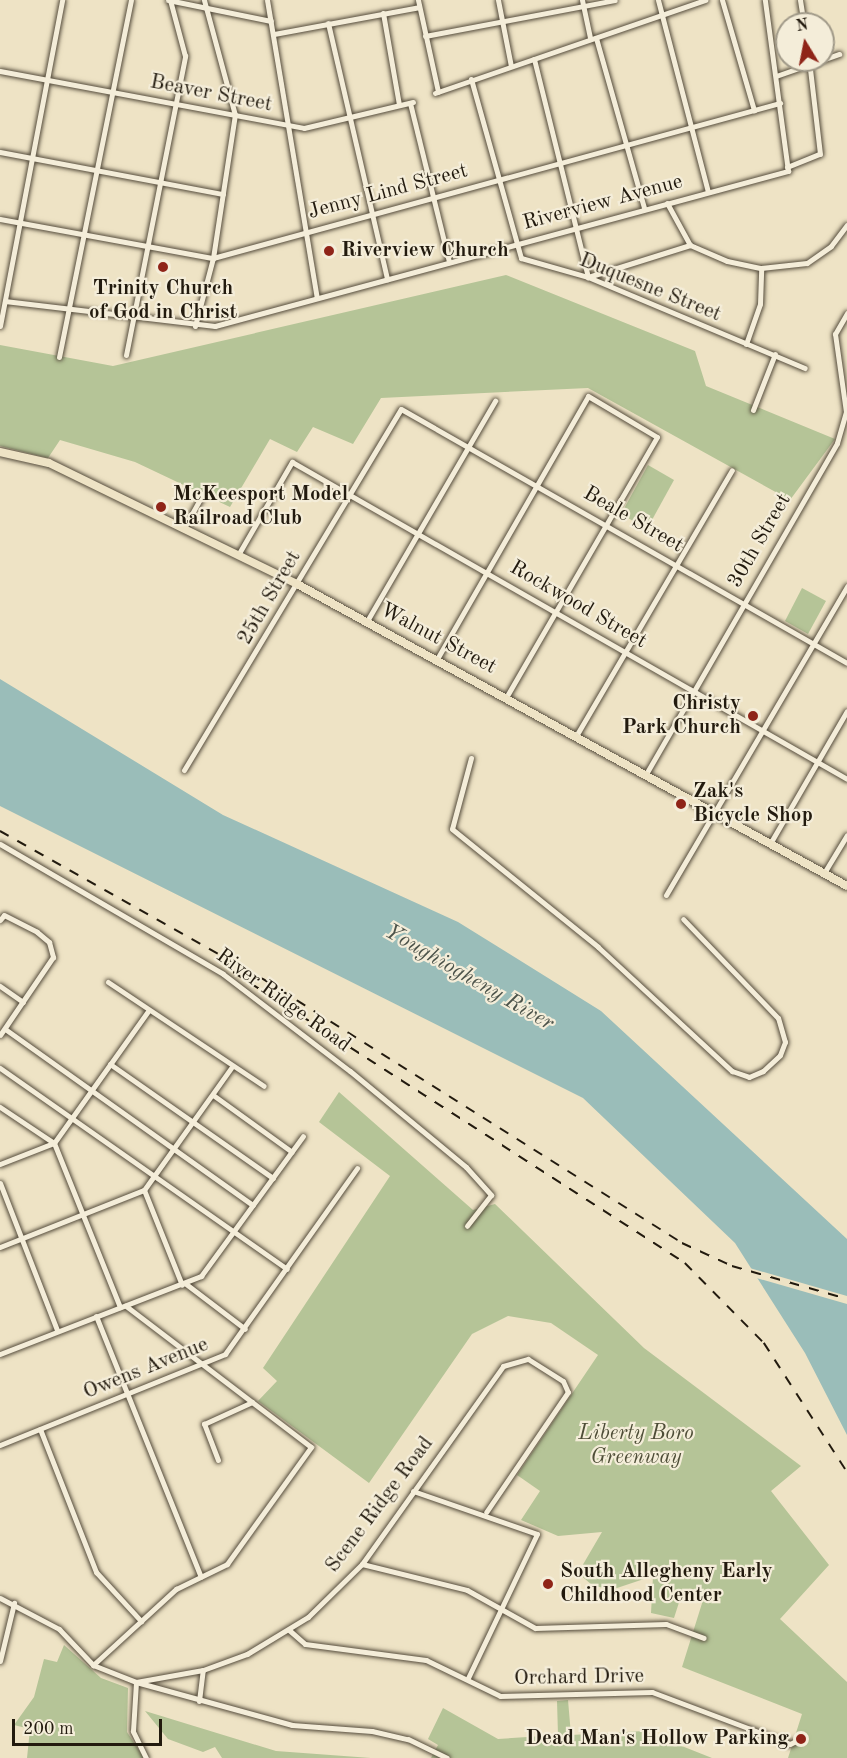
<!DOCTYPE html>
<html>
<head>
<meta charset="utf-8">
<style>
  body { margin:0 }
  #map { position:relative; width:847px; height:1758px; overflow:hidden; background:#eee3c5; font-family:"Old Standard TT",serif }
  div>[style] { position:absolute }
  .green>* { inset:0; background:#b5c497 }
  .water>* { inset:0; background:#9abdb9 }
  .pier>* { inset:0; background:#eee3c5 }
  .roads { filter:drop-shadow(0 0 2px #554c3c) drop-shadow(0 0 2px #554c3c) }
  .minor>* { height:5px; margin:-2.5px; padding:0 2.5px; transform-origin:2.5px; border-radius:2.5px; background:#f4edd9 }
  .primary>* { height:8px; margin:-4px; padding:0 4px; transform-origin:4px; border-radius:4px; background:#eee3c5 }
  .rail>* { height:1.5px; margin-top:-0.75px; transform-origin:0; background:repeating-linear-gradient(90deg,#221a0e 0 10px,transparent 0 20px) }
  .dots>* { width:16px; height:16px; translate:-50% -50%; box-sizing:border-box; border:3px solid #f4edd9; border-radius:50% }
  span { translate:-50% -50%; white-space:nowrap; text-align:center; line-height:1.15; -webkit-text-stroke:4.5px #f4edd9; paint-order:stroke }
  .street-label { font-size:21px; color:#221a0e }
  .poi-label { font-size:21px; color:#221a0e; font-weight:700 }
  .left { translate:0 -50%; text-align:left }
  .right { translate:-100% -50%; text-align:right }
  .park-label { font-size:21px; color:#4e4d37; font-style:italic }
  .water-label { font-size:22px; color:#4c534a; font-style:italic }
  .north { position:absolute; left:775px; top:12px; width:60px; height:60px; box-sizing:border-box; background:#f4edd9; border:2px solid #a09988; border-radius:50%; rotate:350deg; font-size:16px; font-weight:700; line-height:24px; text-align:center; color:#221a0e }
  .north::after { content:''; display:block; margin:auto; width:21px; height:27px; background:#8f2418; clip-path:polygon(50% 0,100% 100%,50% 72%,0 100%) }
  .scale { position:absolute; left:12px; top:1719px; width:150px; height:27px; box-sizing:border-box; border:3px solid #221a0e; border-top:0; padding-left:8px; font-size:18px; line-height:21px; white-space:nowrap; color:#221a0e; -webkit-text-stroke:4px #f4edd9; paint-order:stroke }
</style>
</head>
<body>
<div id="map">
  <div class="green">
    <i style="clip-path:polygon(506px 275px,695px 351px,706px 386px,835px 439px,790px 500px,588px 388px,381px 398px,353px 444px,313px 427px,297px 452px,270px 439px,230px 507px,135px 462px,60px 440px,48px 458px,0 446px,0 345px,113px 366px)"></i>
    <i style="clip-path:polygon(648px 465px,674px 480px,647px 529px,621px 514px)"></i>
    <i style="clip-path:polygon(802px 588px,826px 601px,808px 634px,785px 621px)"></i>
    <i style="clip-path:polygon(339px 1092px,473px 1210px,495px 1204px,644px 1348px,801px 1466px,771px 1491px,829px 1565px,780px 1619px,847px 1682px,847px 1758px,788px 1758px,802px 1714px,682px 1667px,704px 1597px,683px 1590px,674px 1618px,651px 1613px,653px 1576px,611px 1590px,592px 1585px,578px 1573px,602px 1532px,558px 1536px,521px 1520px,540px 1491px,517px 1475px,598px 1355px,551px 1323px,508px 1316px,472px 1334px,369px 1483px,258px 1401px,277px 1381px,263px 1368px,390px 1176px,319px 1122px)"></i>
    <i style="clip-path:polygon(64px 1645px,101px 1678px,128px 1688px,127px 1732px,144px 1758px,27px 1758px,30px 1729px,14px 1725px,34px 1697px,44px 1659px,57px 1662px)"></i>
    <i style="clip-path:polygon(568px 1700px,571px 1735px,644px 1731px,712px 1758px,431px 1758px,438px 1745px,428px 1739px,443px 1708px,498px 1739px,558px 1735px,557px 1701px)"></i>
    <i style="clip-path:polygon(145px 1711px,276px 1751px,371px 1758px,222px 1758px,215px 1747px,203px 1752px,168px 1739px)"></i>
  </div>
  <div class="water">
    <i style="clip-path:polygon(0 679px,223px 815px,458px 922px,601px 1011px,847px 1239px,847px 1435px,805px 1353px,735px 1243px,583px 1098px,0 806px)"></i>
  </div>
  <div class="pier">
    <i style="clip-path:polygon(746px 1267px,847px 1296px,847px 1304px,753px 1277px)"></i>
  </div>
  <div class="roads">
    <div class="minor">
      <i style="left:168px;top:0;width:105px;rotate:11.5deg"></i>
      <i style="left:267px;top:0;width:302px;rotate:80.5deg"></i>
      <i style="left:418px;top:0;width:94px;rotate:77.7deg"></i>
      <i style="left:498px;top:0;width:67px;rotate:78.9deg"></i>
      <i style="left:582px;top:0;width:40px;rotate:78deg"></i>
      <i style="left:658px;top:0;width:198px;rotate:75.4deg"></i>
      <i style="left:722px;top:0;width:115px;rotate:73.8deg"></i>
      <i style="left:800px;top:0;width:24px;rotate:81deg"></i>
      <i style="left:383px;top:13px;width:93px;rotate:80.1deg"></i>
      <i style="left:328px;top:23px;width:263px;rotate:77deg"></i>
      <i style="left:274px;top:34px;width:147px;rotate:-10.5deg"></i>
      <i style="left:425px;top:36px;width:193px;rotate:-10.7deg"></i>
      <i style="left:596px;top:38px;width:177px;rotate:74.2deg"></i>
      <i style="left:534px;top:59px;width:225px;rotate:76.1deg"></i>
      <i style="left:0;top:71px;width:309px;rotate:10.6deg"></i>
      <i style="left:304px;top:128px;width:112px;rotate:-13.4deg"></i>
      <i style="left:776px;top:76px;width:67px;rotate:-19.2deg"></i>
      <i style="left:471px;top:79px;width:186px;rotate:74.4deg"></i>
      <i style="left:521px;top:258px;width:70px;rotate:15.8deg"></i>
      <i style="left:588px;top:277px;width:235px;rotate:22.8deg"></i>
      <i style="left:435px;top:93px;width:286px;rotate:-19deg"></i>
      <i style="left:410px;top:103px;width:164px;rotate:76.2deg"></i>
      <i style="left:0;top:152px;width:227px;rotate:10.7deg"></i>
      <i style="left:787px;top:167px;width:35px;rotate:-22deg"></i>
      <i style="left:820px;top:154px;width:95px;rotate:-96.7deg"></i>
      <i style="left:667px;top:203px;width:48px;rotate:61.3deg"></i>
      <i style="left:690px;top:245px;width:40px;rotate:23.4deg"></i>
      <i style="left:727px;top:261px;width:35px;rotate:12deg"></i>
      <i style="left:761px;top:268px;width:46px;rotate:-6.2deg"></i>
      <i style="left:807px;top:263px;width:29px;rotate:-35deg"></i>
      <i style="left:831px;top:246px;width:26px;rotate:-53deg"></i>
      <i style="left:0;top:219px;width:217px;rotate:10.4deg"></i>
      <i style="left:213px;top:258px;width:588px;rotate:-15.29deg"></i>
      <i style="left:588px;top:277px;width:107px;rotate:-17.4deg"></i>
      <i style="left:5px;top:301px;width:211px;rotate:6.8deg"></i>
      <i style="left:215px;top:326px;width:594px;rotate:-15.14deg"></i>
      <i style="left:788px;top:171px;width:173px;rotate:-97.7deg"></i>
      <i style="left:0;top:326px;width:332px;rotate:-79.2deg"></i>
      <i style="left:195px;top:326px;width:70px;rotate:-75.2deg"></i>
      <i style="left:213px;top:258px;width:145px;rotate:-81.3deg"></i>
      <i style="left:235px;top:115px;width:119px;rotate:-105.1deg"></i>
      <i style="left:746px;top:344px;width:42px;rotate:-70.7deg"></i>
      <i style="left:760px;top:304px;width:36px;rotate:-88deg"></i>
      <i style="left:126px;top:355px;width:305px;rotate:-78.8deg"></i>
      <i style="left:185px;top:56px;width:58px;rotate:-105deg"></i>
      <i style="left:59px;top:357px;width:364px;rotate:-78.6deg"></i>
      <i style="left:753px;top:410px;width:60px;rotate:-68.6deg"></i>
      <i style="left:184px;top:528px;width:39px;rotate:-61deg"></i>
      <i style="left:238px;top:555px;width:108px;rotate:-59.9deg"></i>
      <i style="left:292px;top:462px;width:639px;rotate:29.73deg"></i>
      <i style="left:367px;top:621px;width:255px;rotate:-59.8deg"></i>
      <i style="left:437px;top:659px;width:303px;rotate:-60.1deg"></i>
      <i style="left:588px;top:396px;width:80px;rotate:30.7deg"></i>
      <i style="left:657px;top:437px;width:301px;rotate:120.1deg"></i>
      <i style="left:576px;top:736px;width:308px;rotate:-59.6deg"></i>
      <i style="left:471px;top:758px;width:73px;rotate:105deg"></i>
      <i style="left:452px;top:829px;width:188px;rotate:38.9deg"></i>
      <i style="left:598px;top:947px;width:183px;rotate:42.8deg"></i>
      <i style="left:732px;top:1071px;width:18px;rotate:19deg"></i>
      <i style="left:749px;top:1077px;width:15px;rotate:-23deg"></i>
      <i style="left:763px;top:1071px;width:23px;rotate:-43deg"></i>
      <i style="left:780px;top:1055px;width:14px;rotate:-69deg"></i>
      <i style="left:785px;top:1042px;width:25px;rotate:-106deg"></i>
      <i style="left:778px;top:1018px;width:137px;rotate:-133.8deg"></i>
      <i style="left:184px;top:770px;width:421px;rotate:-59deg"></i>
      <i style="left:401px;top:409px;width:513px;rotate:29.66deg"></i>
      <i style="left:646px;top:774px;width:382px;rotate:-60deg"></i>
      <i style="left:837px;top:443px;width:32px;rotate:-74deg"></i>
      <i style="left:846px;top:412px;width:79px;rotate:-98deg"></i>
      <i style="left:835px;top:334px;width:24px;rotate:-60deg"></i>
      <i style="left:771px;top:842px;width:151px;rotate:-59.9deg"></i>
      <i style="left:0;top:844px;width:258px;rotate:30.2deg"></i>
      <i style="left:223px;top:974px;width:160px;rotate:37.4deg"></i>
      <i style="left:350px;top:1071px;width:151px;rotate:39.6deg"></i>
      <i style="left:466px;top:1167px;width:38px;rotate:48deg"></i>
      <i style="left:491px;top:1195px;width:39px;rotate:128deg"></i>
      <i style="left:824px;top:873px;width:44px;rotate:-58.8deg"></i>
      <i style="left:666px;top:895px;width:358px;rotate:-59.6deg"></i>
      <i style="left:0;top:920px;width:6px;rotate:-51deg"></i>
      <i style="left:4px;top:915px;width:37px;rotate:27deg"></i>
      <i style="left:37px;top:932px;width:16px;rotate:40deg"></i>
      <i style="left:49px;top:942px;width:16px;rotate:75deg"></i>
      <i style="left:53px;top:957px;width:94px;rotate:124.2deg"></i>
      <i style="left:108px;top:982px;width:187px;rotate:33.7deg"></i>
      <i style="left:0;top:986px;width:28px;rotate:35deg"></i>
      <i style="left:5px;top:1029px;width:304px;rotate:35.4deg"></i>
      <i style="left:110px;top:1064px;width:199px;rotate:35deg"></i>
      <i style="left:0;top:1068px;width:350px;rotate:35deg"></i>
      <i style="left:213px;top:1095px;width:97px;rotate:35.8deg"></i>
      <i style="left:0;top:1107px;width:65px;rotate:33.7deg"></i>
      <i style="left:54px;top:1143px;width:177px;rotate:68.1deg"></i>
      <i style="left:0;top:1164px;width:58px;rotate:-21.3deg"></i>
      <i style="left:54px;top:1143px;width:163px;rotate:-54.5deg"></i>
      <i style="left:0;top:1183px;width:158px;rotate:68.8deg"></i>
      <i style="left:144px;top:1190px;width:102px;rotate:68.2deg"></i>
      <i style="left:0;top:1247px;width:155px;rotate:-21.6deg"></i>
      <i style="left:144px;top:1190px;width:150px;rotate:-54.5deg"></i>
      <i style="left:186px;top:1284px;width:74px;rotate:37.3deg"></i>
      <i style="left:96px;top:1316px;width:281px;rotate:68.1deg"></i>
      <i style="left:0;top:1354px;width:216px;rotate:-21.2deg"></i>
      <i style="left:201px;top:1276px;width:173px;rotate:-53.9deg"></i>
      <i style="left:40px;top:1429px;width:154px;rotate:68.6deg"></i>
      <i style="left:96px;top:1572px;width:67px;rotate:47.4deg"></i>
      <i style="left:0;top:1445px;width:243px;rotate:-22deg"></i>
      <i style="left:225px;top:1354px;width:228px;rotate:-54.6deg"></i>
      <i style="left:218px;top:1460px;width:39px;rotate:-111deg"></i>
      <i style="left:204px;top:1424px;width:53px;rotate:-24.6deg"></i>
      <i style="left:413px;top:1491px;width:131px;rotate:19.1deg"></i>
      <i style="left:537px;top:1534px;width:160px;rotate:115.6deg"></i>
      <i style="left:362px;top:1564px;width:108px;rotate:13.9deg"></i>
      <i style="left:467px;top:1590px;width:78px;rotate:29.2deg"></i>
      <i style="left:535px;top:1628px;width:131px;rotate:-1.7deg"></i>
      <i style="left:666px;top:1624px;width:40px;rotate:20.2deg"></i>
      <i style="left:0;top:1598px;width:67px;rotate:27.7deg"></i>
      <i style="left:59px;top:1629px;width:50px;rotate:46.6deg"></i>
      <i style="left:93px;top:1665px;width:46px;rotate:21.6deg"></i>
      <i style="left:136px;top:1682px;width:68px;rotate:-10.2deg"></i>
      <i style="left:203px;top:1670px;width:47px;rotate:-20deg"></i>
      <i style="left:247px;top:1654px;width:71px;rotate:-31.2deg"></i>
      <i style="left:308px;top:1617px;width:76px;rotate:-44.5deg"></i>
      <i style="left:362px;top:1564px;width:243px;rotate:-54.5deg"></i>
      <i style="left:503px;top:1366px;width:26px;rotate:-16deg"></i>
      <i style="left:528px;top:1359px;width:41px;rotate:32.2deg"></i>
      <i style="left:563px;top:1381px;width:12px;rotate:66deg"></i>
      <i style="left:568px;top:1392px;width:145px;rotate:124.3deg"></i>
      <i style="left:289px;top:1630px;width:21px;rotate:41deg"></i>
      <i style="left:305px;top:1644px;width:122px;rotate:7.5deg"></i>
      <i style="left:426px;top:1660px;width:82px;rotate:25.9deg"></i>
      <i style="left:500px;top:1696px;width:152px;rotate:-1.5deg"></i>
      <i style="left:652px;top:1692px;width:147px;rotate:20.6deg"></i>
      <i style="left:790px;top:1744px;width:13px;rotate:-27deg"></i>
      <i style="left:0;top:1661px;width:60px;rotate:-76.4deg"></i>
      <i style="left:93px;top:1665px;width:113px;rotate:-42.5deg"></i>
      <i style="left:176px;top:1589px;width:57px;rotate:-26.1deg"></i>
      <i style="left:227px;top:1564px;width:144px;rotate:-54.3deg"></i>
      <i style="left:311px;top:1447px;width:233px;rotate:-142.7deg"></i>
      <i style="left:199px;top:1701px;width:31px;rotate:-83deg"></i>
      <i style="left:146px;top:1758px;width:30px;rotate:-116deg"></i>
      <i style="left:133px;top:1731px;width:49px;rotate:-86.5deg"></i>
      <i style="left:136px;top:1682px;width:162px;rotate:15.4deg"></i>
      <i style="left:292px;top:1725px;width:80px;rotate:4.3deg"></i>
      <i style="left:372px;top:1731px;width:37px;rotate:13deg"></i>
      <i style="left:408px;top:1739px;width:43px;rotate:26deg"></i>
    </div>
    <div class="primary">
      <i style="left:0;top:452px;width:50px;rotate:12.7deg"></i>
      <i style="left:49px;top:463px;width:276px;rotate:26deg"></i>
      <i style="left:297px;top:584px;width:627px;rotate:28.77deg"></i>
    </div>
  </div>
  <div class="rail">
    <i style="left:0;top:831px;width:302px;rotate:29.4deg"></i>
    <i style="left:263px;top:979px;width:495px;rotate:32.2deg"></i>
    <i style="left:682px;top:1243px;width:55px;rotate:24.7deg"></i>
    <i style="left:732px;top:1266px;width:120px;rotate:16deg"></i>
    <i style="left:233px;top:972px;width:538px;rotate:32.77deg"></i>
    <i style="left:685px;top:1263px;width:112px;rotate:45.4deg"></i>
    <i style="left:764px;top:1343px;width:153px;rotate:57.2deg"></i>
  </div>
  <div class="dots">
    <i style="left:329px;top:251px;background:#8f2418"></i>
    <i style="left:163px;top:267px;background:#8f2418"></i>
    <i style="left:161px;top:507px;background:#8f2418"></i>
    <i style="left:753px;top:716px;background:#8f2418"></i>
    <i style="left:681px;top:804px;background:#8f2418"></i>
    <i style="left:548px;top:1584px;background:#8f2418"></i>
    <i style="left:801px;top:1739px;background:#8f2418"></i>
  </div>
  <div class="street-label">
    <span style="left:211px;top:94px;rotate:11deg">Beaver Street</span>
    <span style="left:388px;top:192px;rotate:-15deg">Jenny Lind Street</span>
    <span style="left:603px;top:203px;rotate:-15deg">Riverview Avenue</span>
    <span style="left:650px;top:288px;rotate:22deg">Duquesne Street</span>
    <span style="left:633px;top:520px;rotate:30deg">Beale Street</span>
    <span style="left:760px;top:541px;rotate:-60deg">30th Street</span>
    <span style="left:270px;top:598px;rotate:-60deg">25th Street</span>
    <span style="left:578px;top:605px;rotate:30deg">Rockwood Street</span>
    <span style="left:438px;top:639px;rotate:28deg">Walnut Street</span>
    <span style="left:283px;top:1001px;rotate:36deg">River Ridge Road</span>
    <span style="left:146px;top:1369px;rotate:-22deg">Owens Avenue</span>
    <span style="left:380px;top:1505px;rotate:-53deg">Scene Ridge Road</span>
    <span style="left:579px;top:1678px;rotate:-1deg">Orchard Drive</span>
  </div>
  <div class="poi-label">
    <span class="left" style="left:341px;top:251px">Riverview Church</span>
    <span style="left:163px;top:301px">Trinity Church<br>of God in Christ</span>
    <span class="left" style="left:173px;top:507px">McKeesport Model<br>Railroad Club</span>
    <span class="right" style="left:741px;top:716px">Christy<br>Park Church</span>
    <span class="left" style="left:693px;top:804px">Zak's<br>Bicycle Shop</span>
    <span class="left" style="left:560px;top:1584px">South Allegheny Early<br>Childhood Center</span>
    <span class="right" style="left:789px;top:1739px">Dead Man's Hollow Parking</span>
  </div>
  <div class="park-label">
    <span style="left:636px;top:1446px">Liberty Boro<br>Greenway</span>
  </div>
  <div class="water-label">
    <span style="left:469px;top:978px;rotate:30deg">Youghiogheny River</span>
  </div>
  <div class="north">N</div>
  <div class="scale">200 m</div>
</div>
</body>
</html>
